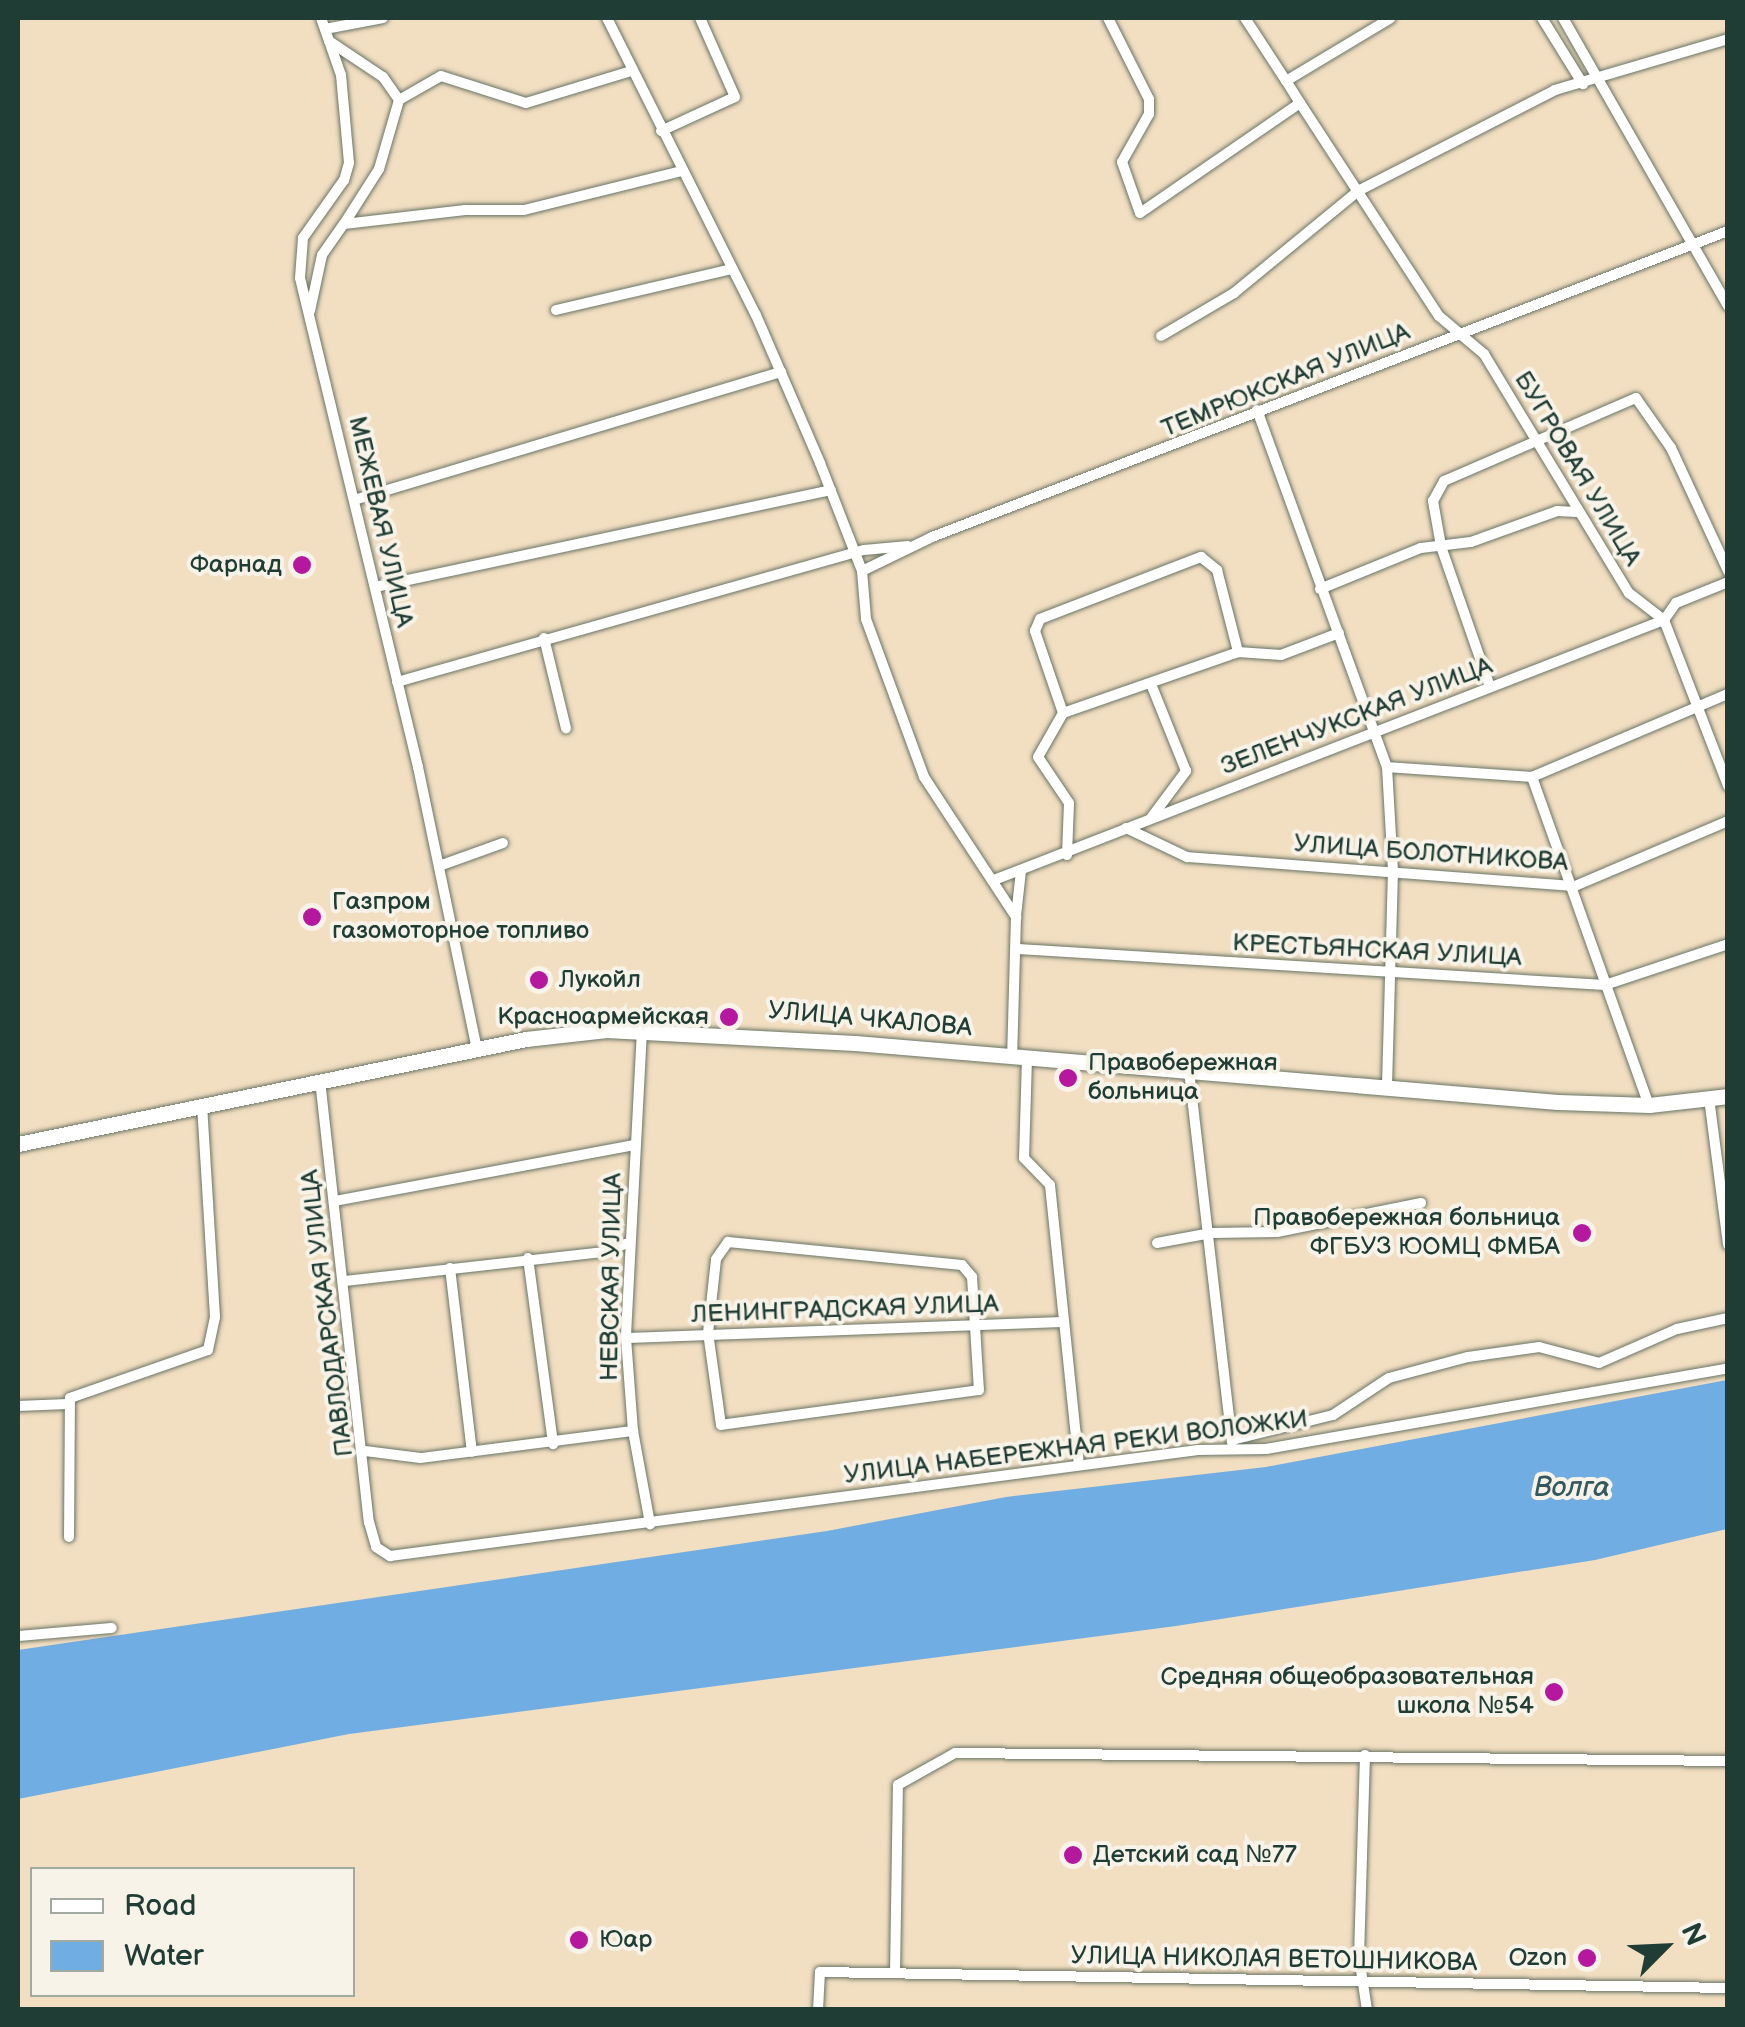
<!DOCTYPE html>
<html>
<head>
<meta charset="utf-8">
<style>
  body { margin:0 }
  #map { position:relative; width:1745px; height:2027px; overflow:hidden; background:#f2dec1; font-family:"Balsamiq Sans",sans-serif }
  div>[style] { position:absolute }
  .water>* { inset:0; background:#70ade2 }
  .roads { filter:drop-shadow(0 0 2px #697565) drop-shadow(0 0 2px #697565) }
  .minor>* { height:10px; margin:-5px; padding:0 5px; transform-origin:5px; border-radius:5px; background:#fff }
  .primary>* { height:15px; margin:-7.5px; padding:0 7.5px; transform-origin:7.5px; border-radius:7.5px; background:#fff }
  .dots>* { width:28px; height:28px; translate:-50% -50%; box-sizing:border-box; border:5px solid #f7f3e8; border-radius:50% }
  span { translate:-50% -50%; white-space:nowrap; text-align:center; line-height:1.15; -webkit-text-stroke:8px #f7f3e8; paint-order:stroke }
  .street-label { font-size:25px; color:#1f3d34 }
  .poi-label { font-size:25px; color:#1f3d34 }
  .right { translate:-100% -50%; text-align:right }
  .left { translate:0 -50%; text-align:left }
  .water-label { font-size:28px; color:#335960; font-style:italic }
  .frame { position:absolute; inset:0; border:20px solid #1f3d34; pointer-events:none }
  .legend { position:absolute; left:30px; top:1867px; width:325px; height:130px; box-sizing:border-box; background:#f7f3e8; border:2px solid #a1aaa0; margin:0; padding:12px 18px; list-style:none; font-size:30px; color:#1f3d34 }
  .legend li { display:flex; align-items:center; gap:20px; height:50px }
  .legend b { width:50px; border:2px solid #a1aaa0 }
  .north { position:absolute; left:1615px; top:1897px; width:100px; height:100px; -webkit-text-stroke:8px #f7f3e8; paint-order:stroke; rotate:66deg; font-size:28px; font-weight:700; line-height:40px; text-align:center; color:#1f3d34 }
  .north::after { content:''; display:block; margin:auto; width:35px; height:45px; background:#1f3d34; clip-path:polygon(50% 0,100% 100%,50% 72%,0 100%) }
</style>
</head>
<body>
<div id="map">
  <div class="water">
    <i style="clip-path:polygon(1727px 1380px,1727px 1529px,1595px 1560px,1176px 1626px,349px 1734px,18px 1799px,18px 1650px,827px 1531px,1006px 1497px,1266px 1467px)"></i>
  </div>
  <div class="roads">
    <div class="minor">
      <i style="left:321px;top:18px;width:60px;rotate:70.7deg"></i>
      <i style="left:341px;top:75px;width:88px;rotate:84.8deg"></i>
      <i style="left:349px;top:163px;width:18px;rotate:106deg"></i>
      <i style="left:344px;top:180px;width:71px;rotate:125.3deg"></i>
      <i style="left:303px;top:238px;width:40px;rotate:94.3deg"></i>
      <i style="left:300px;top:278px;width:503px;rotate:76.43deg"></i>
      <i style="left:418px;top:767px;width:288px;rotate:78.2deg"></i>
      <i style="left:607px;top:18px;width:332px;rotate:63.4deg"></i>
      <i style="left:756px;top:315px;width:161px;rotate:66.6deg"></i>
      <i style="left:820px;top:463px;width:116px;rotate:68.7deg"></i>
      <i style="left:862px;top:571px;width:48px;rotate:85.2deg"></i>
      <i style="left:866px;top:619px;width:168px;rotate:69.8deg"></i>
      <i style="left:924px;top:777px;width:168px;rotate:56.7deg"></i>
      <i style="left:1016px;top:917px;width:139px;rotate:91.6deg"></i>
      <i style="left:1108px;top:18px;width:91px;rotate:63.2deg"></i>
      <i style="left:1149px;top:99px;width:15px;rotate:90deg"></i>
      <i style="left:1149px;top:114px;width:55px;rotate:119.4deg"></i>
      <i style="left:1122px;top:162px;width:54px;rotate:70.6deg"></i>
      <i style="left:1140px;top:213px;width:194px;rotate:-34.5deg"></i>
      <i style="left:1300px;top:103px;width:26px;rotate:-122deg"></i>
      <i style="left:1286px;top:81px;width:122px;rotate:-31deg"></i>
      <i style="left:1245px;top:18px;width:75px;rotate:56.9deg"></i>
      <i style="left:1542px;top:18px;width:78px;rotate:58.2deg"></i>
      <i style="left:1563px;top:18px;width:332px;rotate:60.2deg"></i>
      <i style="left:325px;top:29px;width:59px;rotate:-10.7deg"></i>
      <i style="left:329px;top:41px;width:65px;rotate:33.7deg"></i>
      <i style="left:383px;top:77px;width:28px;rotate:55deg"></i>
      <i style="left:399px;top:100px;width:48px;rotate:-29.7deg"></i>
      <i style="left:441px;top:76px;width:89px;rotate:17.6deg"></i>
      <i style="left:526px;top:103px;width:110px;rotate:-16.9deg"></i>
      <i style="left:1300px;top:103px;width:254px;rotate:56.9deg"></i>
      <i style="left:1439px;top:316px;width:59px;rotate:40.2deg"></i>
      <i style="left:1484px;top:354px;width:280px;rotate:58.8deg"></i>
      <i style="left:1629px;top:593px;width:44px;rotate:37.6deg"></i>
      <i style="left:1664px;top:620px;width:178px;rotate:68.9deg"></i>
      <i style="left:661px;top:131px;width:81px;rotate:-24.7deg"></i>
      <i style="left:735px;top:97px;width:86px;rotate:-113.9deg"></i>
      <i style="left:344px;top:224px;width:65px;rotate:-57.5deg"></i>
      <i style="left:379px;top:169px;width:72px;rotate:-73.8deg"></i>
      <i style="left:556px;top:310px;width:181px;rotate:-13.1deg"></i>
      <i style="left:310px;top:311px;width:57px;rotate:-77.9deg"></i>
      <i style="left:322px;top:255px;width:38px;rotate:-55deg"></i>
      <i style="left:344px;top:224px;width:122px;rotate:-6.6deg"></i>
      <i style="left:465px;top:210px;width:59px"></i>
      <i style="left:524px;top:210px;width:163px;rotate:-13.9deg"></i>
      <i style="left:1161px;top:336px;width:85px;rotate:-30.5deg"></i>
      <i style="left:1234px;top:293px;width:161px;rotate:-39.4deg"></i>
      <i style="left:1358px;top:191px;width:221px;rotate:-27.1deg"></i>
      <i style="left:1555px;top:90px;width:180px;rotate:-16.4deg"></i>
      <i style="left:1257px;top:410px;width:380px;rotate:70deg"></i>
      <i style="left:1387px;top:767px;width:104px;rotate:86.7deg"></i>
      <i style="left:1393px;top:871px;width:217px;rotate:91.6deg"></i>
      <i style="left:354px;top:500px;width:446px;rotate:-16.7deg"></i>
      <i style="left:862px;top:571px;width:78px;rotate:-25.9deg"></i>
      <i style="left:932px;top:537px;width:853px;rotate:-21.03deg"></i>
      <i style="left:375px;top:587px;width:466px;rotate:-12deg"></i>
      <i style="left:1320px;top:589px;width:109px;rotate:-22.1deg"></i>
      <i style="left:1421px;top:548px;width:50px;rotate:-6.8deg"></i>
      <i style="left:1471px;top:542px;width:91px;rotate:-19.8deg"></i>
      <i style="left:1557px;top:511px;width:20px;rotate:3deg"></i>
      <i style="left:544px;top:638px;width:93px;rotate:76.3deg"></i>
      <i style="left:397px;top:682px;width:485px;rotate:-15.8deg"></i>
      <i style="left:864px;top:550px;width:44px;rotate:-5.2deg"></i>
      <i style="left:1490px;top:687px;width:149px;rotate:-109.2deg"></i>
      <i style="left:1441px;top:546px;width:46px;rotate:-100.1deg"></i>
      <i style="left:1433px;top:501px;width:23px;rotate:-61deg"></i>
      <i style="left:1444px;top:481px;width:209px;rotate:-23.4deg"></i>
      <i style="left:1636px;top:398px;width:61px;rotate:55deg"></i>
      <i style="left:1671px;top:448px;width:136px;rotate:65.1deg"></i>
      <i style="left:1063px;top:713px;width:185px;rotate:-19.2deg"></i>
      <i style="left:1238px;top:652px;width:43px;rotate:4deg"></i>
      <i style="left:1281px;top:655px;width:62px;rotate:-20.8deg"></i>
      <i style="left:1387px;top:767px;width:145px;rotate:3.9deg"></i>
      <i style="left:1532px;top:777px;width:213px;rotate:-23deg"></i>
      <i style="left:1532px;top:777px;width:348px;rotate:70.4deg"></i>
      <i style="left:1151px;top:818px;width:59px;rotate:-53.3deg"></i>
      <i style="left:1186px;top:771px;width:94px;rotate:-111.9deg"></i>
      <i style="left:1126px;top:828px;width:68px;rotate:25.4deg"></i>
      <i style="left:1187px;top:857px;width:389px;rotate:4.3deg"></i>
      <i style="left:1575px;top:886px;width:166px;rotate:-23deg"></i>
      <i style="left:1067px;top:855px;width:52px;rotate:-87.8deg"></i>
      <i style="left:1069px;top:803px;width:55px;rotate:-124deg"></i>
      <i style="left:1038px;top:757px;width:51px;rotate:-60.4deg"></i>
      <i style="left:1063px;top:713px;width:87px;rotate:-108.9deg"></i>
      <i style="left:1035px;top:631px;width:13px;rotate:-67deg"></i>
      <i style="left:1040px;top:619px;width:173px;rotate:-21.1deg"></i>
      <i style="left:1201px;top:557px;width:21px;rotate:39deg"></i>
      <i style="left:1217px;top:570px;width:85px;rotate:75.6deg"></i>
      <i style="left:439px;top:866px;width:68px;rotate:-19.8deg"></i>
      <i style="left:994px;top:880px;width:719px;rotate:-21.21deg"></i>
      <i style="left:1664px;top:620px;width:21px;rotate:-55deg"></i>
      <i style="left:1676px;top:603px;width:56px;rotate:-22deg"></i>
      <i style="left:1016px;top:916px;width:45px;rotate:-83.7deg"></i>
      <i style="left:1018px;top:949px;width:588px;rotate:3.51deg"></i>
      <i style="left:1605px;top:985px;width:130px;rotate:-18.4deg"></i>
      <i style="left:642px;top:1030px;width:308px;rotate:93deg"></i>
      <i style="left:626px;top:1338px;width:93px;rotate:85.7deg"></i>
      <i style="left:633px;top:1431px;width:95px;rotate:79.6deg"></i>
      <i style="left:1027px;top:1058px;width:100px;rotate:91.7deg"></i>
      <i style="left:1024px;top:1158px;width:37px;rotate:46deg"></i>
      <i style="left:1050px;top:1185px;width:281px;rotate:84.1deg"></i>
      <i style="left:1189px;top:1071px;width:374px;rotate:83.4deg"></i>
      <i style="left:320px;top:1080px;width:445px;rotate:83.7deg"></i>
      <i style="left:369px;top:1522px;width:26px;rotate:74deg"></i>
      <i style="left:376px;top:1547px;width:17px;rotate:33deg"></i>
      <i style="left:390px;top:1556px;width:815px;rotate:-7.47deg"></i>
      <i style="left:1198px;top:1450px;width:68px;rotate:-0.8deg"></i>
      <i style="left:1266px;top:1449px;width:469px;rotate:-9.9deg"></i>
      <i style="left:1709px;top:1098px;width:148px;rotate:82.6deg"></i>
      <i style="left:335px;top:1201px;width:305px;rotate:-10.6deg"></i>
      <i style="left:728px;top:1242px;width:235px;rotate:5.6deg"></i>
      <i style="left:962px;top:1265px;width:16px;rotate:50deg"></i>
      <i style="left:972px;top:1277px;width:113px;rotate:86.5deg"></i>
      <i style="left:979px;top:1390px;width:260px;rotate:172.3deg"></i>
      <i style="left:721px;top:1425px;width:93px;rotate:-98deg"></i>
      <i style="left:708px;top:1333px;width:74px;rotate:-83.8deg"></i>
      <i style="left:716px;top:1259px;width:21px;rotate:-55deg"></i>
      <i style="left:1157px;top:1243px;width:55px;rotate:-10.5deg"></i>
      <i style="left:1211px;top:1233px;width:66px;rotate:-0.9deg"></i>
      <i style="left:1277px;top:1232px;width:147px;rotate:-11.4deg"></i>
      <i style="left:528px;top:1258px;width:188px;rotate:82.3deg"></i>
      <i style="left:450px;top:1268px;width:185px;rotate:83.2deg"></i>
      <i style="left:345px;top:1281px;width:259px;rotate:-6.4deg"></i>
      <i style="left:602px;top:1252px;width:28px;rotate:-19deg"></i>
      <i style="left:626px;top:1338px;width:438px;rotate:-2.1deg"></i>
      <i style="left:18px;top:1406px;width:49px;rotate:-2.3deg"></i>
      <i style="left:1232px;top:1440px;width:104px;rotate:-13.9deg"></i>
      <i style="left:1333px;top:1415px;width:67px;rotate:-33.5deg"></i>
      <i style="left:1389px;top:1378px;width:82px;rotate:-14.9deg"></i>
      <i style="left:1468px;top:1357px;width:72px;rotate:-8deg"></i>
      <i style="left:1539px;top:1347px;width:62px;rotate:14.9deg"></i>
      <i style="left:1599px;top:1363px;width:85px;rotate:-23.6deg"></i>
      <i style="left:1677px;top:1329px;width:52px;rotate:-12.2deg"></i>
      <i style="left:365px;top:1451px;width:56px;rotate:7.1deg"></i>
      <i style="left:421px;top:1458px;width:214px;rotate:-7.3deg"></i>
      <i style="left:69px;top:1537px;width:139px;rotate:-89.6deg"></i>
      <i style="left:70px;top:1398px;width:146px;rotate:-19.2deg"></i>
      <i style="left:208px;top:1350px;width:34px;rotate:-78deg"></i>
      <i style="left:215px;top:1317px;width:212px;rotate:-93.5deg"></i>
      <i style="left:18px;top:1636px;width:94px;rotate:-4.9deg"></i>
      <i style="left:1365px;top:1755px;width:202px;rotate:91.7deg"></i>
      <i style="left:1359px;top:1957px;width:54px;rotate:81.4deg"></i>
      <i style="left:895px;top:1973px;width:188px;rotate:-89.1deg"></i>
      <i style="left:898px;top:1785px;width:65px;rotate:-29.3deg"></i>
      <i style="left:955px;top:1753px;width:773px;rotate:0.59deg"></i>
      <i style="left:818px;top:2010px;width:38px;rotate:-87deg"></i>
      <i style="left:820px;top:1972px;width:908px;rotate:1.01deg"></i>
    </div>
    <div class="primary">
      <i style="left:18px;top:1144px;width:519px;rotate:-11.68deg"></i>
      <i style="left:526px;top:1039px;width:81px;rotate:-6.4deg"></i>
      <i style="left:606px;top:1030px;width:249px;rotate:3deg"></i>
      <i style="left:855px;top:1043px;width:705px;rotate:4.8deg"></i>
      <i style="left:1558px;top:1102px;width:91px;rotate:1.9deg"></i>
      <i style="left:1649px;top:1105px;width:80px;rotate:-6.5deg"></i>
    </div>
  </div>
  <div class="dots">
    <i style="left:302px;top:565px;background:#b5179e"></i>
    <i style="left:312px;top:917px;background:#b5179e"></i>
    <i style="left:539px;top:980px;background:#b5179e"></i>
    <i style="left:729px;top:1017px;background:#b5179e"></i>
    <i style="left:1068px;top:1078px;background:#b5179e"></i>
    <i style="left:1582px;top:1233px;background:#b5179e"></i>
    <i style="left:1554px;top:1692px;background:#b5179e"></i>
    <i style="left:1073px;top:1855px;background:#b5179e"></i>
    <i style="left:579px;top:1940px;background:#b5179e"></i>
    <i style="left:1587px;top:1958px;background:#b5179e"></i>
  </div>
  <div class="street-label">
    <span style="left:1286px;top:381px;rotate:-22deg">ТЕМРЮКСКАЯ УЛИЦА</span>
    <span style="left:1577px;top:469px;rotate:59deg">БУГРОВАЯ УЛИЦА</span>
    <span style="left:380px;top:522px;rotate:77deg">МЕЖЕВАЯ УЛИЦА</span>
    <span style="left:1357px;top:717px;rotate:-21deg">ЗЕЛЕНЧУКСКАЯ УЛИЦА</span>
    <span style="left:1431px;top:854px;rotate:4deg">УЛИЦА БОЛОТНИКОВА</span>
    <span style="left:1377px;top:951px;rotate:3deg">КРЕСТЬЯНСКАЯ УЛИЦА</span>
    <span style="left:870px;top:1020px;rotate:5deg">УЛИЦА ЧКАЛОВА</span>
    <span style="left:612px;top:1277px;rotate:-89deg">НЕВСКАЯ УЛИЦА</span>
    <span style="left:845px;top:1310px;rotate:-2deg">ЛЕНИНГРАДСКАЯ УЛИЦА</span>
    <span style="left:328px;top:1313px;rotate:-97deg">ПАВЛОДАРСКАЯ УЛИЦА</span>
    <span style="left:1076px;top:1448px;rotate:-7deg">УЛИЦА НАБЕРЕЖНАЯ РЕКИ ВОЛОЖКИ</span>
    <span style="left:1274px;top:1960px;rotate:1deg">УЛИЦА НИКОЛАЯ ВЕТОШНИКОВА</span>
  </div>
  <div class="poi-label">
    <span class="right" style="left:282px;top:565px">Фарнад</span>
    <span class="left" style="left:332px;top:917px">Газпром<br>газомоторное топливо</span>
    <span class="left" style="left:559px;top:980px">Лукойл</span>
    <span class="right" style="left:709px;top:1017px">Красноармейская</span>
    <span class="left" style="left:1088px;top:1078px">Правобережная<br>больница</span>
    <span class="right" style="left:1560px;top:1233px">Правобережная больница<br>ФГБУЗ ЮОМЦ ФМБА</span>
    <span class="right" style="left:1534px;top:1692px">Средняя общеобразовательная<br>школа №54</span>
    <span class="left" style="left:1093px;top:1855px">Детский сад №77</span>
    <span class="left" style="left:599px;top:1940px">Юар</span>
    <span class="right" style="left:1567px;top:1958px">Ozon</span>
  </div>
  <div class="water-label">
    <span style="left:1572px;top:1488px">Волга</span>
  </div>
  <div class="frame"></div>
  <ul class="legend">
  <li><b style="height:12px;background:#fff"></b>Road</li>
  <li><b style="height:28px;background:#70ade2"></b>Water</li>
  </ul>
  <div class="north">N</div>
</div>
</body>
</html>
